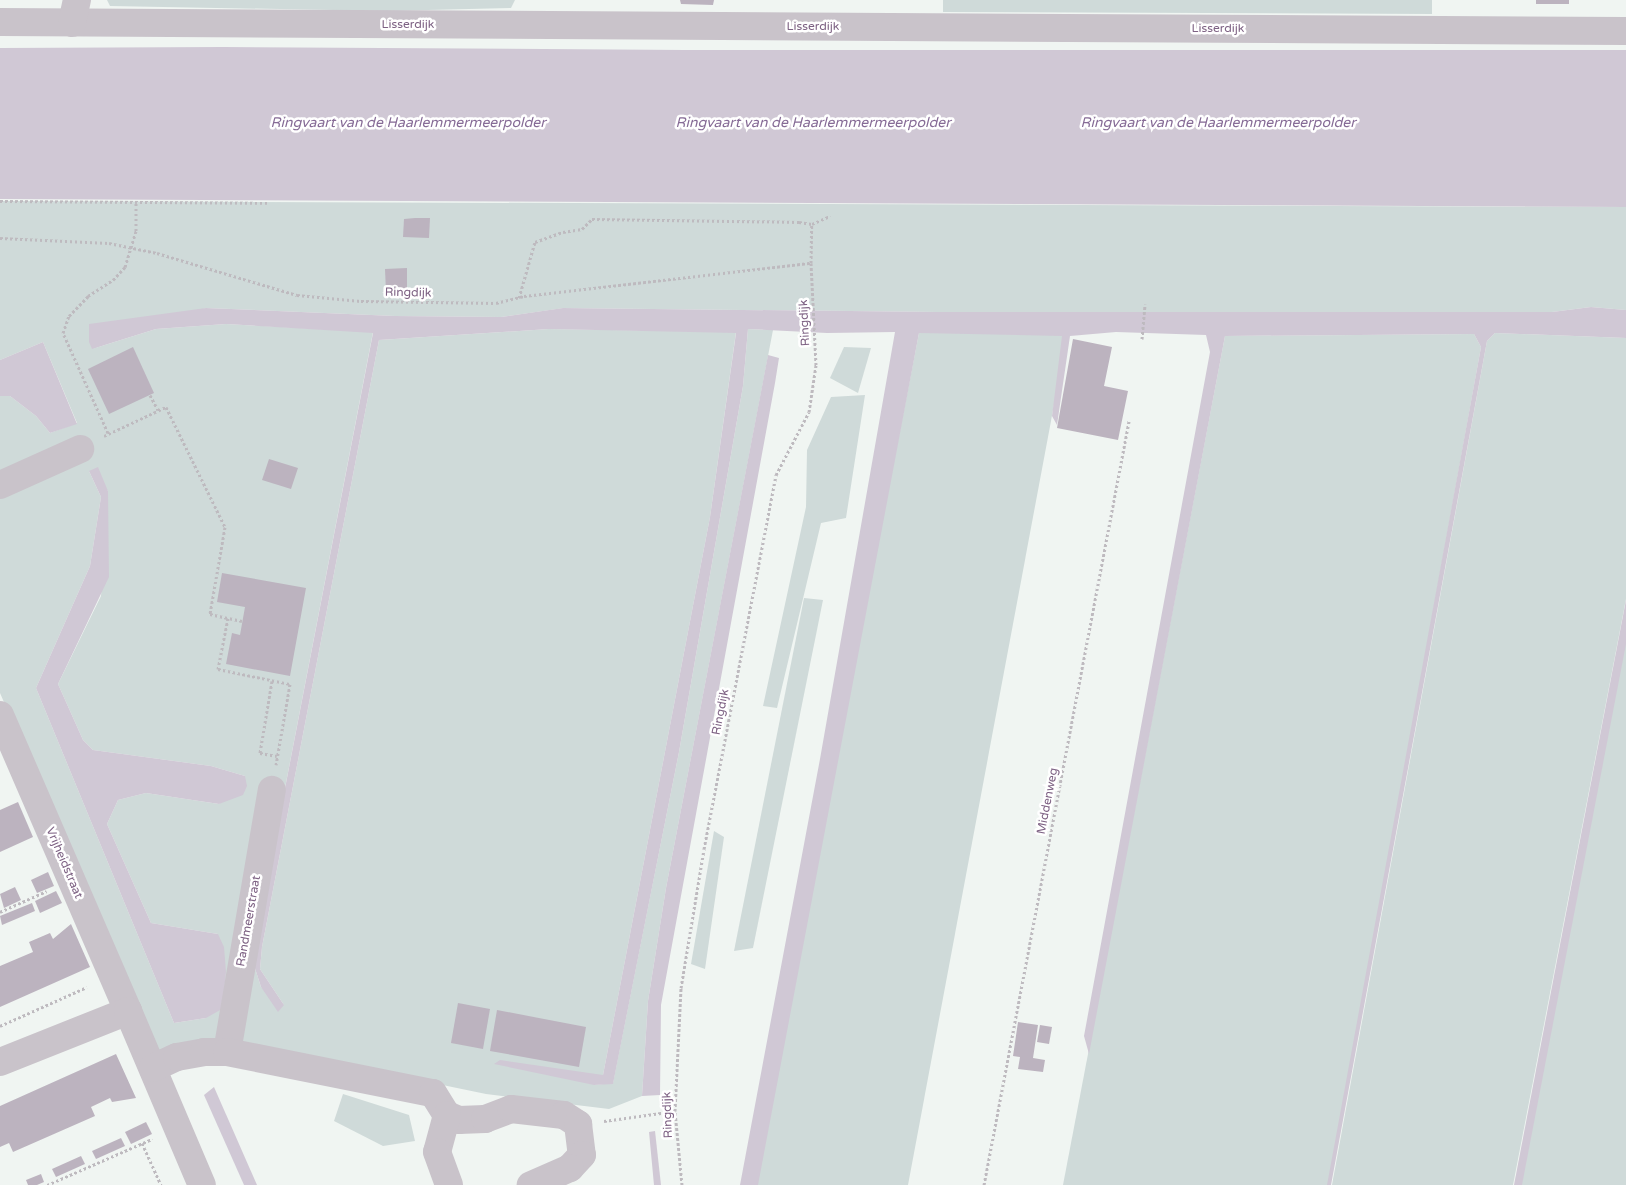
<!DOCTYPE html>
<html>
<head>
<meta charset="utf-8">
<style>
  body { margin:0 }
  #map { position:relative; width:1626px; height:1185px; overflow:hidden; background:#f0f5f2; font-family:"Varela Round",sans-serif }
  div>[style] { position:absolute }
  .green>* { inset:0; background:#cfdad9 }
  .water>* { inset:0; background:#d0c8d5 }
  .building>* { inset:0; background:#bcb3bf }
  .path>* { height:3px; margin-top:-1.5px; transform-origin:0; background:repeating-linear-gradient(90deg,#bebabf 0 2.5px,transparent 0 5px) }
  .minor>* { height:28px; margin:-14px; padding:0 14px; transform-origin:14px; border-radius:14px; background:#c9c3ca }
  span { translate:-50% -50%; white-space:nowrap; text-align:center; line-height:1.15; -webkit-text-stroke:5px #fff; paint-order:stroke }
  .street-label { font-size:12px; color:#7d6183 }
  .water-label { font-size:14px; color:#866b96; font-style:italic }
</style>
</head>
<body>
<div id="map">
  <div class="green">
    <i style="clip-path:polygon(107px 0,515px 0,511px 8px,387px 11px,110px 6px)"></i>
    <i style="clip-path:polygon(943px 0,1432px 0,1432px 14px,943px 12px)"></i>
    <i style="clip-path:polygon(evenodd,0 201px,1626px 207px,1626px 310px,1591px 307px,1552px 312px,938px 312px,564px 308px,501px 317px,395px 316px,206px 308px,92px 349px,156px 329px,226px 324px,373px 332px,252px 959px,261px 987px,284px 1005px,260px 969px,262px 947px,379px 340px,549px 329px,736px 332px,710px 517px,603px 1075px,592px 1075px,594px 1085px,613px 1083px,679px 752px,743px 386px,748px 329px,773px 330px,666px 888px,648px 1001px,642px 1096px,609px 1109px,486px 1094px,288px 1053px,157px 1053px,0 693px,0 396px,10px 396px,36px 416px,50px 433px,77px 423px,43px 342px,0 360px,0 201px,89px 471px,108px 491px,101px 596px,58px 684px,83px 740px,93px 750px,211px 766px,245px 776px,219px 804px,146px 793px,118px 800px,107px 824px,151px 923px,218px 934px,206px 1018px,174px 1023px,36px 688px,90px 566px,101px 497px,89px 471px)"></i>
    <i style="clip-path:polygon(1068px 330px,908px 1185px,753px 1185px,919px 333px)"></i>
    <i style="clip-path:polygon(1495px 333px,1626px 338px,1626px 599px,1513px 1185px,1332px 1185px,1487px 341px)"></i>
    <i style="clip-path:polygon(1474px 334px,1481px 347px,1329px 1185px,1063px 1185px,1225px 336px)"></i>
    <i style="clip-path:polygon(844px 347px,871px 348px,858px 393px,830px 378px)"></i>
    <i style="clip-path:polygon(865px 395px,846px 518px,821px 523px,777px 708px,763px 706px,806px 507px,807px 450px,831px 397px)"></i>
    <i style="clip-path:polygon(804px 598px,823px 600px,753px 948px,734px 951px)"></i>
    <i style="clip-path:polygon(1626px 636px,1626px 1185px,1521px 1185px)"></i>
    <i style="clip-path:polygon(714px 831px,724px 837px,705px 969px,691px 964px)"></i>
    <i style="clip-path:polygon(343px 1094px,409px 1115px,415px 1141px,383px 1146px,334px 1121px)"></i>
  </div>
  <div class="water">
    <i style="clip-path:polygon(224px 47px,685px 50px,1626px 50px,1626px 207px,0 199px,0 48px)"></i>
    <i style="clip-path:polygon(1591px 307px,1626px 310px,1626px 338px,1495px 333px,1487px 341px,1331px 1185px,1327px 1185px,1481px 347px,1474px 334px,1225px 336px,1089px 1054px,1084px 1036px,1210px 352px,1206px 335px,1116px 332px,1070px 336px,1057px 425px,1052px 416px,1062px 336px,919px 333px,758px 1185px,740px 1185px,820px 759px,895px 332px,827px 333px,748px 329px,743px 386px,679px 752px,613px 1084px,594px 1085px,494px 1064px,500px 1060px,603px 1075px,710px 517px,736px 333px,549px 329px,379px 340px,262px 947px,260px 969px,284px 1005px,278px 1012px,261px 987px,252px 959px,373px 333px,226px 324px,156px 329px,92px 349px,89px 342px,89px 324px,206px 308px,395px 316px,501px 317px,563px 308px,938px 312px,1552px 312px)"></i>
    <i style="clip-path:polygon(43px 342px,77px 424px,50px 433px,36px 416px,10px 396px,0 396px,0 360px)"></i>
    <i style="clip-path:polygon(768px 355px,779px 358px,775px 383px,661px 1005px,660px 1095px,642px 1096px,648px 1001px,666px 888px)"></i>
    <i style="clip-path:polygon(98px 467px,108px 491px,109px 577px,58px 684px,83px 740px,93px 750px,211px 766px,245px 776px,247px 786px,243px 795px,219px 804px,146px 793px,118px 800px,107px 824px,151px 923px,218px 934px,224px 947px,226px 972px,222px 1009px,206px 1018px,174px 1023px,36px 688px,90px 566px,101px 497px,89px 471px)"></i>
    <i style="clip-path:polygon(1626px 600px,1626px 644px,1522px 1185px,1514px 1185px)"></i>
    <i style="clip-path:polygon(214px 1087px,257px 1185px,244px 1185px,204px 1095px)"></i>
    <i style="clip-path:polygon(655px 1131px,661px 1185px,654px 1185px,649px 1132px)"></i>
  </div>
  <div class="building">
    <i style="clip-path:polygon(680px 0,714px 0,713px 5px,681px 4px)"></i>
    <i style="clip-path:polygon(1536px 0,1569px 0,1569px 4px,1536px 4px)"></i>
    <i style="clip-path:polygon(415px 218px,430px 218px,429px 238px,403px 237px,404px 219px)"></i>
    <i style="clip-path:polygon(407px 268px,407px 291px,386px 292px,385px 269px)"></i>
    <i style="clip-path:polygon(1073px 339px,1112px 347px,1104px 386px,1128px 391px,1118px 440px,1057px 428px)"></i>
    <i style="clip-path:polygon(133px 347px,154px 393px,109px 414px,88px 369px)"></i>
    <i style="clip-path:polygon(269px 459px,298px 468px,291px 489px,262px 480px)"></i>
    <i style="clip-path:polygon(222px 573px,306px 588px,290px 676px,226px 664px,232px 633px,240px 635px,245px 607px,217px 602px)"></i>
    <i style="clip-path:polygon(18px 802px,33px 837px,0 852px,0 810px)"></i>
    <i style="clip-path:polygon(48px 872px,54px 886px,37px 893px,31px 880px)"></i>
    <i style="clip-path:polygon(15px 887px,21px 900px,4px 908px,0 894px)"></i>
    <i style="clip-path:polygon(56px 891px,62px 903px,40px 913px,35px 901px)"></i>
    <i style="clip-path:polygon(32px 903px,35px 911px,2px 925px,0 916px)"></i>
    <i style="clip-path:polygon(71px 924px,90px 967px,0 1007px,0 966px,33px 952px,29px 942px,50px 933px,53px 939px)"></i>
    <i style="clip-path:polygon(458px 1003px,490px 1009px,483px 1049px,451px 1043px)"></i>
    <i style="clip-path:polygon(497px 1010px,586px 1027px,579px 1067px,490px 1051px)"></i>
    <i style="clip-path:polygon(1018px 1022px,1038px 1025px,1033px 1058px,1045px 1060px,1043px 1072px,1018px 1069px,1020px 1057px,1013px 1056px)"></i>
    <i style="clip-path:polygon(1040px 1025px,1052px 1027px,1049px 1044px,1037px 1042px)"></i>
    <i style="clip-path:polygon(116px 1054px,136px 1098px,112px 1102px,110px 1098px,91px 1107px,95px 1116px,13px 1152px,9px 1143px,0 1147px,0 1106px)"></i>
    <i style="clip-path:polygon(146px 1122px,152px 1134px,131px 1144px,125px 1132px)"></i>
    <i style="clip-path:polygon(121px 1138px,125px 1146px,96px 1159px,92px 1151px)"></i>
    <i style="clip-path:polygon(81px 1156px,85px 1164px,56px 1177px,52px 1169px)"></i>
    <i style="clip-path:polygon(41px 1174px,44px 1182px,37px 1185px,28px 1185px,26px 1180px)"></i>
  </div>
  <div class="path">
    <i style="left:0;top:201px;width:267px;rotate:0.4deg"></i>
    <i style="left:0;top:238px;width:109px;rotate:2.6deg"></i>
    <i style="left:109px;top:243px;width:49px;rotate:11.8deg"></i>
    <i style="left:157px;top:253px;width:146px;rotate:16.7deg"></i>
    <i style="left:297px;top:295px;width:64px;rotate:5.4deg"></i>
    <i style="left:361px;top:301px;width:135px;rotate:0.8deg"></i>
    <i style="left:496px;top:303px;width:29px;rotate:-14deg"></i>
    <i style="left:524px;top:296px;width:289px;rotate:-6.6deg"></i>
    <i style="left:519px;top:298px;width:58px;rotate:-74.1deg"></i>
    <i style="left:535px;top:242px;width:30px;rotate:-20deg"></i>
    <i style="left:563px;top:232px;width:19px;rotate:-9deg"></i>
    <i style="left:582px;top:229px;width:14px;rotate:-45deg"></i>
    <i style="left:592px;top:219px;width:207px;rotate:0.8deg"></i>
    <i style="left:799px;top:222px;width:13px;rotate:9deg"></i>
    <i style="left:1142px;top:339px;width:35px;rotate:-85deg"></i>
    <i style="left:150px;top:395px;width:17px;rotate:62deg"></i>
    <i style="left:108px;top:433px;width:110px;rotate:-114.2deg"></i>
    <i style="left:63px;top:333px;width:18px;rotate:-71deg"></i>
    <i style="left:69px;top:316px;width:28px;rotate:-46deg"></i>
    <i style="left:88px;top:296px;width:30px;rotate:-33deg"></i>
    <i style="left:113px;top:280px;width:18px;rotate:-47deg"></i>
    <i style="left:125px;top:267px;width:38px;rotate:-73deg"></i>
    <i style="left:136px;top:231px;width:29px;rotate:-90deg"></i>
    <i style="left:104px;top:436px;width:68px;rotate:-25.1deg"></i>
    <i style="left:166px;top:407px;width:134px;rotate:63.8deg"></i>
    <i style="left:225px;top:527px;width:88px;rotate:99.8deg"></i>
    <i style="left:210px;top:614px;width:18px;rotate:13deg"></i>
    <i style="left:242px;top:621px;width:14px;rotate:-168deg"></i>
    <i style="left:228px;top:618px;width:52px;rotate:101.1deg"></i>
    <i style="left:218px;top:669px;width:74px;rotate:11.8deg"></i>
    <i style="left:290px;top:684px;width:82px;rotate:99.8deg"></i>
    <i style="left:272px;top:681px;width:73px;rotate:99.5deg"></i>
    <i style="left:260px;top:753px;width:17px;rotate:10deg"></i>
    <i style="left:0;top:912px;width:51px;rotate:-24.1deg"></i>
    <i style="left:0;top:1026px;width:95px;rotate:-24.1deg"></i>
    <i style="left:604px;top:1121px;width:72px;rotate:-8deg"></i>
    <i style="left:142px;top:1143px;width:46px;rotate:65.7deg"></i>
    <i style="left:47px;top:1185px;width:115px;rotate:-23.7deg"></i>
    <i style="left:682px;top:1185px;width:74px;rotate:-95.4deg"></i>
    <i style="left:675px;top:1111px;width:123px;rotate:-87.2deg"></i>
    <i style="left:681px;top:988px;width:141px;rotate:-80.6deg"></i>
    <i style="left:704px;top:849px;width:381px;rotate:-79.1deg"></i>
    <i style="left:776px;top:475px;width:71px;rotate:-62.4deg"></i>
    <i style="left:809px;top:412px;width:48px;rotate:-81.5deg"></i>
    <i style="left:816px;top:365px;width:102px;rotate:-92.8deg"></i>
    <i style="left:811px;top:263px;width:39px;rotate:-89deg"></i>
    <i style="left:812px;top:224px;width:20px;rotate:-24deg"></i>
    <i style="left:984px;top:1185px;width:778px;rotate:-79.25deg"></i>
  </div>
  <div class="minor">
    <i style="left:0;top:22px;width:1626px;rotate:0.32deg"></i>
    <i style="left:72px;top:23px;width:24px;rotate:-78deg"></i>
    <i style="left:0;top:485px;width:88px;rotate:-24.2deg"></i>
    <i style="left:0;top:715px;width:322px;rotate:66.6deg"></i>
    <i style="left:227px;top:1052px;width:266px;rotate:-80.3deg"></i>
    <i style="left:0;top:1062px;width:138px;rotate:-21.7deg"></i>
    <i style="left:128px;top:1011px;width:189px;rotate:67deg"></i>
    <i style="left:153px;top:1068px;width:26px;rotate:-25deg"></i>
    <i style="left:177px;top:1057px;width:27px;rotate:-10deg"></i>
    <i style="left:204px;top:1052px;width:23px"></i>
    <i style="left:227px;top:1052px;width:210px;rotate:11.3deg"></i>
    <i style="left:433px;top:1093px;width:26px;rotate:58deg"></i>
    <i style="left:447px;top:1115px;width:13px;rotate:23deg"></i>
    <i style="left:459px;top:1120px;width:26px;rotate:-2deg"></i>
    <i style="left:485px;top:1119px;width:28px;rotate:-21deg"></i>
    <i style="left:511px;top:1109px;width:53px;rotate:6.5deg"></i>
    <i style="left:564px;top:1115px;width:17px;rotate:33deg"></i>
    <i style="left:578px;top:1124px;width:31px;rotate:83deg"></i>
    <i style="left:582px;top:1155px;width:18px;rotate:133deg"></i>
    <i style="left:570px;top:1168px;width:43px;rotate:156.4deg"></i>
    <i style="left:447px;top:1115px;width:38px;rotate:105deg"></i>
    <i style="left:437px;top:1152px;width:35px;rotate:70deg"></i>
  </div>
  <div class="street-label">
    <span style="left:408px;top:25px">Lisserdijk</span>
    <span style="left:813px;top:27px">Lisserdijk</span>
    <span style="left:1218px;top:29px">Lisserdijk</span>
    <span style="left:408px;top:293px;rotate:1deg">Ringdijk</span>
    <span style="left:805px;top:323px;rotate:-93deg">Ringdijk</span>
    <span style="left:721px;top:712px;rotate:-79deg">Ringdijk</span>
    <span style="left:1048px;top:801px;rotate:-79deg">Middenweg</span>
    <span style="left:64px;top:863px;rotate:67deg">Vrijheidstraat</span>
    <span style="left:249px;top:921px;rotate:-80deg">Randmeerstraat</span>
    <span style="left:668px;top:1115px;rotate:-92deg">Ringdijk</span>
  </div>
  <div class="water-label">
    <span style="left:408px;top:123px">Ringvaart van de Haarlemmermeerpolder</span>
    <span style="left:813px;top:123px">Ringvaart van de Haarlemmermeerpolder</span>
    <span style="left:1218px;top:123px">Ringvaart van de Haarlemmermeerpolder</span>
  </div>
</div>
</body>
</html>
